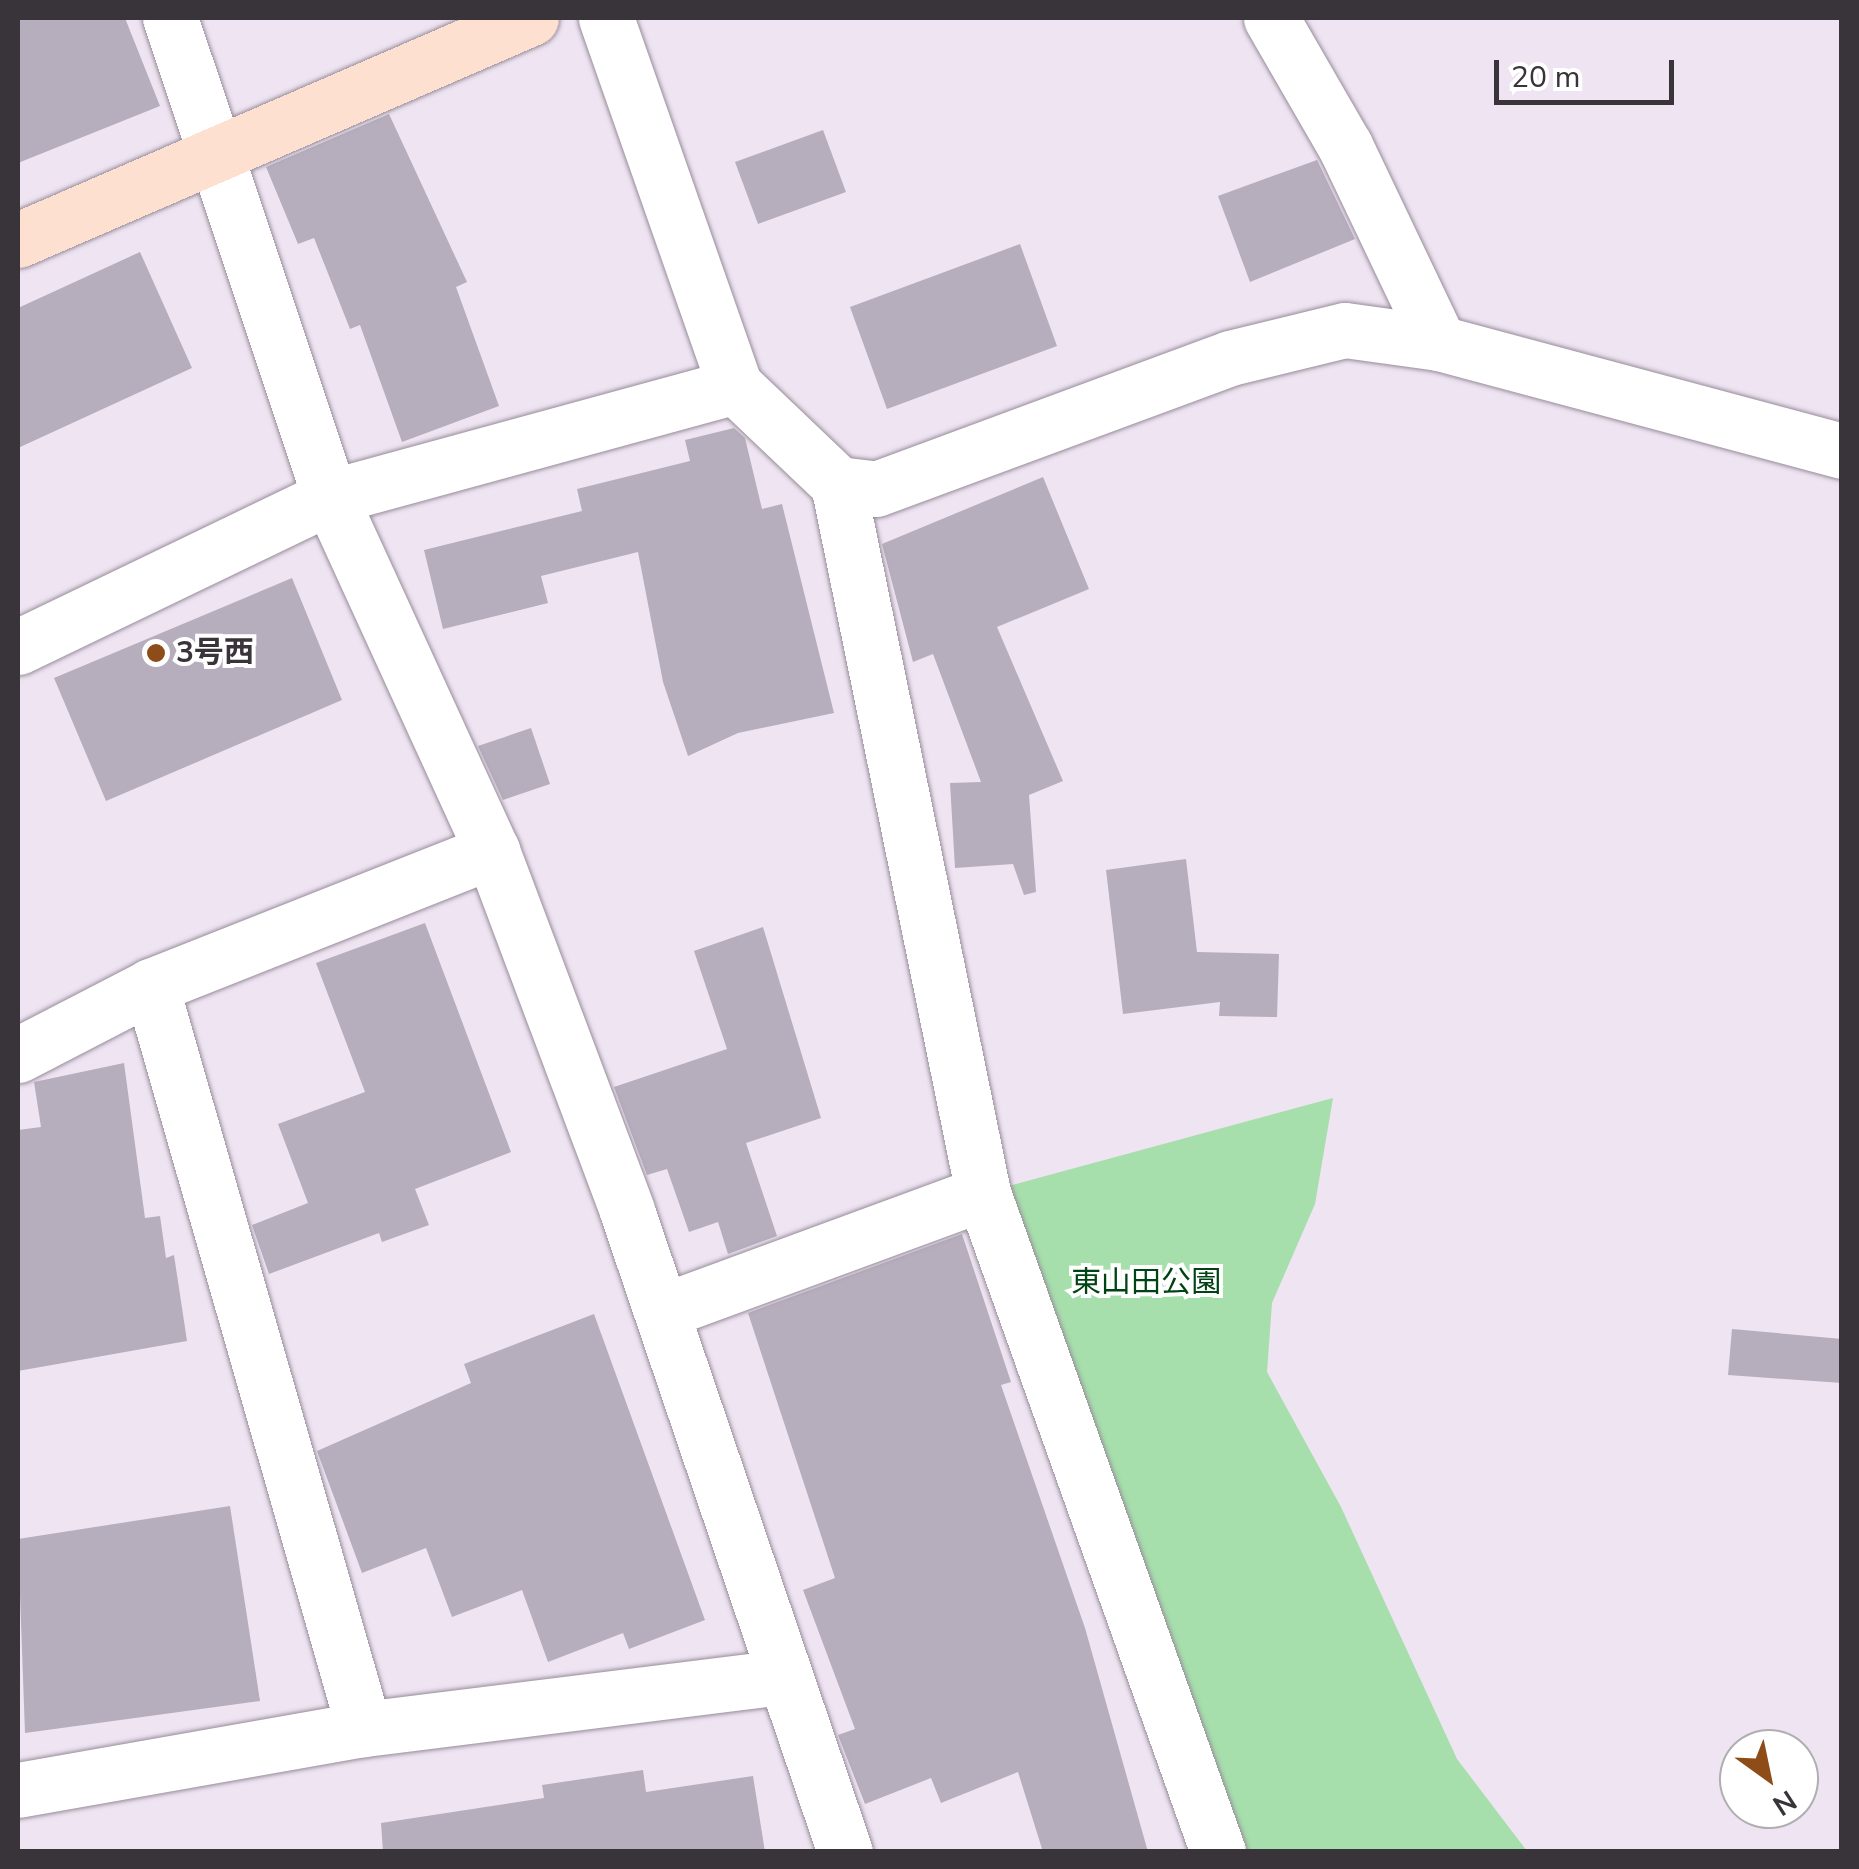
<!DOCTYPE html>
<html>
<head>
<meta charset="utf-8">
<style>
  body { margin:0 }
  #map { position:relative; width:1859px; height:1869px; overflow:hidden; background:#efe4f2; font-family:"Nunito Sans","Noto Sans JP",sans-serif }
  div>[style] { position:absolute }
  .green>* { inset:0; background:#a6deac }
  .building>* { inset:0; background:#b6aebd }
  .roads { filter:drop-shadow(0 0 2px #978c9a) drop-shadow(0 0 2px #978c9a) }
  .street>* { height:55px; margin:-27.5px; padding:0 27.5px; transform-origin:27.5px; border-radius:27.5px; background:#fff }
  .secondary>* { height:55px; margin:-27.5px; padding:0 27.5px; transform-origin:27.5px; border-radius:27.5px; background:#fee0d0 }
  .dots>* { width:28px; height:28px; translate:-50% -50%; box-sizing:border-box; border:5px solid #fff; border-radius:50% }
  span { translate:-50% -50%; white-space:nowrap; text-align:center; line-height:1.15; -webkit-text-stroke:8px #fff; paint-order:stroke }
  .poi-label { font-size:30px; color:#39343a; font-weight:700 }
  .left { translate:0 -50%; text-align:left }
  .park-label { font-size:30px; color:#004315 }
  .frame { position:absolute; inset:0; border:20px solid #39343a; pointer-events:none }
  .north { position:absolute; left:1719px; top:1729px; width:100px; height:100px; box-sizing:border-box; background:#fff; border:2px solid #b0aeb0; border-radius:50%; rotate:147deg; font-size:28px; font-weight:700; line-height:40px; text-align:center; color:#39343a }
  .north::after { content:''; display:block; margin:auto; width:35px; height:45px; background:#8d4c18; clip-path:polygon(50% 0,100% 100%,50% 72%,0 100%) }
  .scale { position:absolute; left:1494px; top:60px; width:180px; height:45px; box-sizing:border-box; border:5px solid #39343a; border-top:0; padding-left:12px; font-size:30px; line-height:35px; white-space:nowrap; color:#39343a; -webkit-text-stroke:8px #fff; paint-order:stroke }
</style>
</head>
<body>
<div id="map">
  <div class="green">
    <i style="clip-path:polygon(1333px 1098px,1315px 1204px,1272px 1303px,1267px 1372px,1341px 1507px,1457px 1759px,1527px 1851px,1220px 1851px,983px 1193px)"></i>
  </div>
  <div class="building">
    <i style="clip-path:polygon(18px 18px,125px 18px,160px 106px,18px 163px)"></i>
    <i style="clip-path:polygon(389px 114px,467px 282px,456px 287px,499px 406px,402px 442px,360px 325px,350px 329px,314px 238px,298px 244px,266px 167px)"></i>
    <i style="clip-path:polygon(823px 130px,846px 192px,758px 224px,735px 162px)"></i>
    <i style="clip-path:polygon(1317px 160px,1355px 239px,1250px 282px,1218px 196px)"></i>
    <i style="clip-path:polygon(1020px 244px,1057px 346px,887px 409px,850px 307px)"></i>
    <i style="clip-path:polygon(140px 252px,192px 368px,18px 448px,18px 308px)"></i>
    <i style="clip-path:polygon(734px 428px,745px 438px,762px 509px,782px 504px,834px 713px,738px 733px,688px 756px,663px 682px,638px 552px,541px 576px,548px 603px,443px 629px,424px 550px,582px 511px,577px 489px,690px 461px,685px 440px)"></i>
    <i style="clip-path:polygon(1043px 477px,1089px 589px,997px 627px,1063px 781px,1029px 795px,1036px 892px,1024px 895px,1013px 864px,955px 868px,950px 783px,981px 782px,933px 654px,913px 662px,882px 544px)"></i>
    <i style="clip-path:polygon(292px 578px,342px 700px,106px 801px,54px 678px)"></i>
    <i style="clip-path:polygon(531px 728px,550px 784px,503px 800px,478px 746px)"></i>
    <i style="clip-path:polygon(1186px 859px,1197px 952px,1279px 954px,1277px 1017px,1219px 1016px,1220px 1002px,1123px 1014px,1106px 870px)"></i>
    <i style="clip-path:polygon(425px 923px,511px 1152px,415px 1189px,429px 1225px,382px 1242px,379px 1233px,269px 1274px,252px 1225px,308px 1203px,278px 1124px,365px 1092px,316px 963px)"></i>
    <i style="clip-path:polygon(763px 927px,821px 1118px,746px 1143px,777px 1236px,728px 1254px,718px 1222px,689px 1232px,667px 1169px,647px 1175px,614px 1087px,727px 1049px,694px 951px)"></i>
    <i style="clip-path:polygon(124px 1063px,145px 1218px,160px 1216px,166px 1258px,174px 1255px,187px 1341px,18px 1371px,18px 1130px,41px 1127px,34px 1082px)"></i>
    <i style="clip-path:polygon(962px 1234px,1011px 1382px,1001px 1385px,1085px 1628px,1148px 1852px,1043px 1852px,1018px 1772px,941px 1803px,931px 1778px,865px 1804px,838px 1735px,855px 1729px,803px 1590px,835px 1578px,748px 1313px)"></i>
    <i style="clip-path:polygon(594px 1314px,705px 1620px,629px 1649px,623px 1633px,548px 1662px,522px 1590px,452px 1617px,426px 1548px,362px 1573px,317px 1451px,471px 1383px,464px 1364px)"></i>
    <i style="clip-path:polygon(1732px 1329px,1842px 1339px,1842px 1383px,1728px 1375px)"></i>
    <i style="clip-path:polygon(230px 1506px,260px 1701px,25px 1733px,18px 1539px)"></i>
    <i style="clip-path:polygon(643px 1770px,646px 1792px,753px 1776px,765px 1852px,383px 1852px,381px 1823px,544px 1798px,542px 1785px)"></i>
  </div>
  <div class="roads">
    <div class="street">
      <i style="left:170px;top:18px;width:505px;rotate:71.53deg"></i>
      <i style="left:330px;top:497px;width:389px;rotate:65.4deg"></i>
      <i style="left:492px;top:851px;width:384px;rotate:69.4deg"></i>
      <i style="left:627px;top:1211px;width:677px;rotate:71.22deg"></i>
      <i style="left:606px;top:18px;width:390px;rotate:70.7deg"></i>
      <i style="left:735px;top:386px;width:142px;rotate:43.6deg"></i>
      <i style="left:838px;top:484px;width:38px;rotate:7deg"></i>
      <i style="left:876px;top:489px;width:377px;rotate:-20.3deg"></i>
      <i style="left:1230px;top:358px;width:118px;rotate:-13.7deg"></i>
      <i style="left:1345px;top:330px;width:95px;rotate:7.9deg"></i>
      <i style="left:1439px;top:343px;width:417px;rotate:15deg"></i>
      <i style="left:1271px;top:18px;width:148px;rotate:60deg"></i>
      <i style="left:1345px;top:146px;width:218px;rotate:64.5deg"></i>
      <i style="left:838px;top:484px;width:724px;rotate:78.44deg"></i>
      <i style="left:983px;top:1193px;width:700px;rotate:70.37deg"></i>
      <i style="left:18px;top:647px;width:346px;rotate:-25.7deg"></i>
      <i style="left:330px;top:497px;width:420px;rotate:-15.3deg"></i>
      <i style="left:151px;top:986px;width:773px;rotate:74deg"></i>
      <i style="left:18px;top:1055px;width:150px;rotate:-27.4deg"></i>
      <i style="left:151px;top:986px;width:367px;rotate:-21.6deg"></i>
      <i style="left:663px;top:1311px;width:341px;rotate:-20.2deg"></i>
      <i style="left:18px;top:1790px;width:351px;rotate:-10deg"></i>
      <i style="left:364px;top:1729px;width:420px;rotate:-7.1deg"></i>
    </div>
    <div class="secondary">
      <i style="left:18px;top:240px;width:559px;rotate:-23.4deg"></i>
    </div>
  </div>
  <div class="dots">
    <i style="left:156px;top:653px;background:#8d4c18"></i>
  </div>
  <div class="poi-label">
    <span class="left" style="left:176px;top:653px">3号西</span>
  </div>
  <div class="park-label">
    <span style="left:1146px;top:1283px">東山田公園</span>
  </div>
  <div class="frame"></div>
  <div class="north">N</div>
  <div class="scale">20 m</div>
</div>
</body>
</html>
